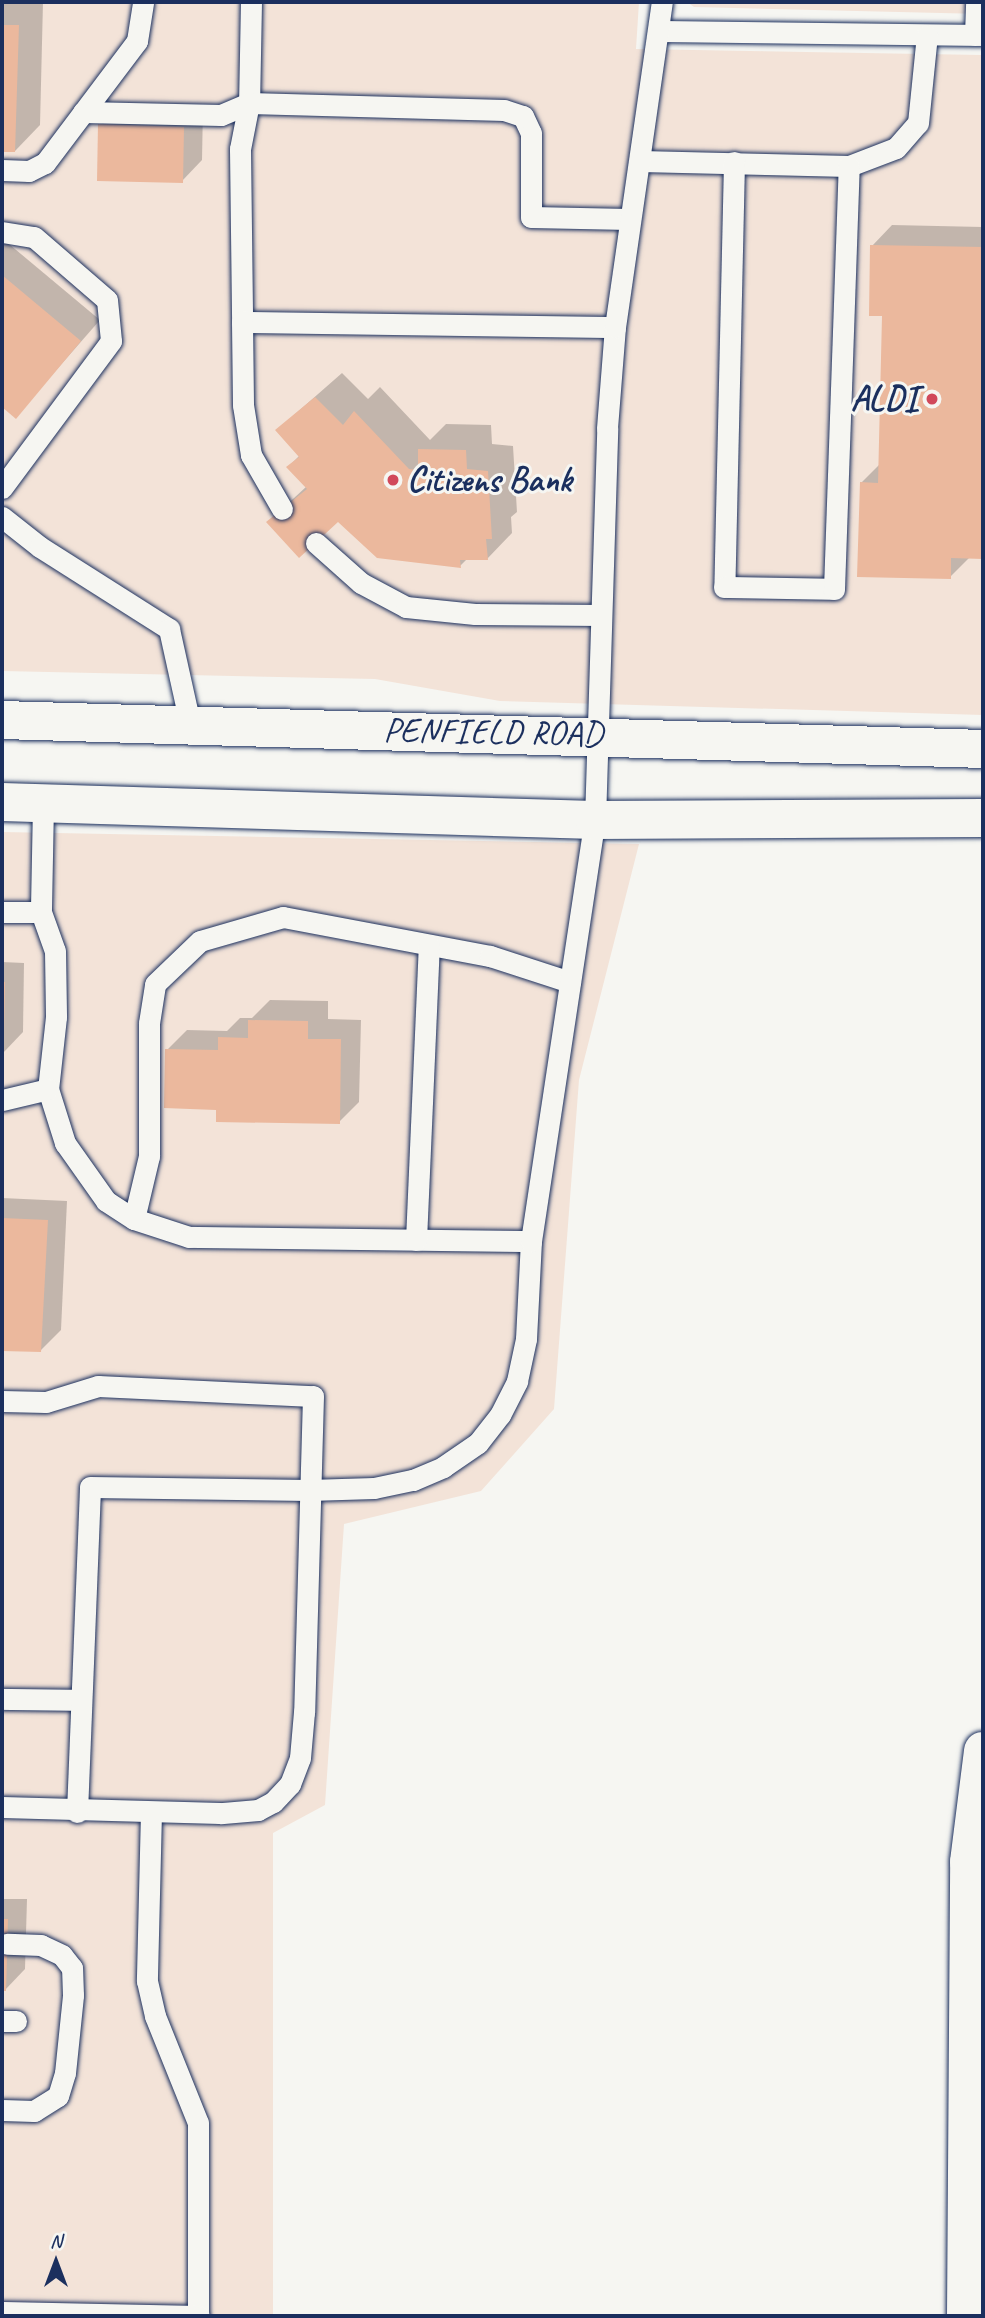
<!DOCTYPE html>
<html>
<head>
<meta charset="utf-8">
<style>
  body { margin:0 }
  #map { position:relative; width:985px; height:2318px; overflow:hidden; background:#f6f6f2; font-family:Caveat,sans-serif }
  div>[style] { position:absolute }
  .built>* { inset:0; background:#f3e3d8 }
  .shadow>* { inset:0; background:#0003 }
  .building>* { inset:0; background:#ebb89d }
  .roads { filter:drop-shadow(0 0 2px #1b2f5e) drop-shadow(0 0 2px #1b2f5e) }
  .lane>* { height:21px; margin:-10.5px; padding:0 10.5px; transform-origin:10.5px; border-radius:10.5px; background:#f6f6f2 }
  .street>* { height:38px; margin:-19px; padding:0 19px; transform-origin:19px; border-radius:19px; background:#f6f6f2 }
  .secondary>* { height:38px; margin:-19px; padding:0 19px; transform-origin:19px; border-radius:19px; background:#f6f6f2 }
  .dots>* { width:19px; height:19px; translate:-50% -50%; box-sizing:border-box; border:4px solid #f6f6f2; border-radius:50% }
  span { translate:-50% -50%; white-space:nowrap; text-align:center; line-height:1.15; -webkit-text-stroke:6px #f6f6f2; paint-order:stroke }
  .poi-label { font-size:35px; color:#1b2f5e; font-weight:700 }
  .right { translate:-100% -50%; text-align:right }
  .left { translate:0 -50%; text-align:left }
  .street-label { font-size:35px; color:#1b2f5e }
  .frame { position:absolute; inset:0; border:4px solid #1b2f5e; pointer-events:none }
  .north { position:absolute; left:21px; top:2227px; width:70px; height:70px; -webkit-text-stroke:5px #f6f6f2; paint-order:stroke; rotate:0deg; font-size:19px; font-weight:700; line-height:28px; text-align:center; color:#1b2f5e }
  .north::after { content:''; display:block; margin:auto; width:24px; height:32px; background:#1b2f5e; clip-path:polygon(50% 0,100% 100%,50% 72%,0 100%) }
</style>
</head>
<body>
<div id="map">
  <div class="built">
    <i style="clip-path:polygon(2px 2px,639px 2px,636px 49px,983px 55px,983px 715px,500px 701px,375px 679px,2px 671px)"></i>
    <i style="clip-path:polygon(687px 2px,983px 2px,983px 14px,694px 7px)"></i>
    <i style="clip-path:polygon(2px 832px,639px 844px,579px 1080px,554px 1409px,481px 1491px,344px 1524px,325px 1805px,273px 1833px,273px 2316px,2px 2316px)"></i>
  </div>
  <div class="shadow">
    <i style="clip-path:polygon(2px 2px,43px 2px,40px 125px,15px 151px,2px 150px)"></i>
    <i style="clip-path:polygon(121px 105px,203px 107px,202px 160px,182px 181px,100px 125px)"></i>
    <i style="clip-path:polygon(892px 225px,983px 227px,983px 557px,971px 556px,950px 577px,861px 483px,880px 464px,883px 314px,872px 246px)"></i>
    <i style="clip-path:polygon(3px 239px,100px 320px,16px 416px,2px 406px)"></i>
    <i style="clip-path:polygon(342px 373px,368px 399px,380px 387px,430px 440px,446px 424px,491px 425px,492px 444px,513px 446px,517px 512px,511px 517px,512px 533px,487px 559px,467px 559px,460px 566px,338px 520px,268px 522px,307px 486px,288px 467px,300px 455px,277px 430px)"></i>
    <i style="clip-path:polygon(2px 962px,24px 963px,23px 1032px,3px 1053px)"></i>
    <i style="clip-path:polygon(270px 1000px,328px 1001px,328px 1019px,361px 1020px,359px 1102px,339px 1122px,217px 1108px,167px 1050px,187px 1030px,227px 1031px,240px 1018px,252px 1018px)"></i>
    <i style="clip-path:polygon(2px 1198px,67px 1201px,61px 1330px,41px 1350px,2px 1349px)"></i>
    <i style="clip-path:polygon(2px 1899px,27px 1899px,25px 1969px,5px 1990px)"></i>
  </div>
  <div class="building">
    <i style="clip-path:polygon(2px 25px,19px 25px,15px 152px,2px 152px)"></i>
    <i style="clip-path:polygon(98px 124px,184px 127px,183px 183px,97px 181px)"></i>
    <i style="clip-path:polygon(870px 245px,983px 247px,983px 559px,951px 558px,951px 579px,857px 577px,860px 482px,878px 483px,882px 316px,869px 316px)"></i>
    <i style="clip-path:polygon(2px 275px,81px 341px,16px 419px,2px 407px)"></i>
    <i style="clip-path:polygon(315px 397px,343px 425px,354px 411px,409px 469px,418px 470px,418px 449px,466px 450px,467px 469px,488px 471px,492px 539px,486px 539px,488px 560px,460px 560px,461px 568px,377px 558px,338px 522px,299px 558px,266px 522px,307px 489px,286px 467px,299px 457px,275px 430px)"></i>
    <i style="clip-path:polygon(2px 982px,5px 982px,4px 1031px,2px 1031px)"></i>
    <i style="clip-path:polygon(248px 1020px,308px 1021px,308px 1039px,341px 1039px,340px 1124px,216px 1122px,216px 1110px,164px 1108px,165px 1049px,218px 1050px,218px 1037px,248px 1038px)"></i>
    <i style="clip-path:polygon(2px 1218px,48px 1220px,41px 1352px,2px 1351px)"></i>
    <i style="clip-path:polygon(2px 1919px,8px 1919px,6px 1991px,2px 1991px)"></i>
  </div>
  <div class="roads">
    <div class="lane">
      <i style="left:251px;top:2px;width:101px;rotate:91.1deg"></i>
      <i style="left:249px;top:103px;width:47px;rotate:101.1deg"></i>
      <i style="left:240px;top:149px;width:173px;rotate:89.3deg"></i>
      <i style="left:242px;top:322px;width:373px;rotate:0.8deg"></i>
      <i style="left:661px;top:31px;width:322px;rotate:0.7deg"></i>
      <i style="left:975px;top:35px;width:33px;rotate:-88deg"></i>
      <i style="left:83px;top:112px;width:138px;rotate:1.2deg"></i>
      <i style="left:221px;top:115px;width:30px;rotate:-23deg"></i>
      <i style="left:249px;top:103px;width:255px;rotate:1.6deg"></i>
      <i style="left:504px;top:110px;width:20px;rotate:18deg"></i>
      <i style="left:523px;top:116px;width:19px;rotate:65deg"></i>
      <i style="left:531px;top:133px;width:84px;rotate:90deg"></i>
      <i style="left:531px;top:217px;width:98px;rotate:1.2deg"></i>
      <i style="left:640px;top:161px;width:209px;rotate:1.4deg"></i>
      <i style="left:849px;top:166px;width:50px;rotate:-21deg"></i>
      <i style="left:896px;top:148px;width:33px;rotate:-49deg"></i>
      <i style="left:918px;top:123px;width:88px;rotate:-84.2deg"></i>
      <i style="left:734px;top:162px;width:425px;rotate:91.3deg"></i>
      <i style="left:724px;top:587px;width:110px;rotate:1deg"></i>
      <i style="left:834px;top:589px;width:423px;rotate:-88deg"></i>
      <i style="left:2px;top:170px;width:27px;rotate:2deg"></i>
      <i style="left:29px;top:171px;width:18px;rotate:-27deg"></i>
      <i style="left:45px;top:163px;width:153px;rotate:-53deg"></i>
      <i style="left:137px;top:41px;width:39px;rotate:-81deg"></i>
      <i style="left:2px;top:232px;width:32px;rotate:9deg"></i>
      <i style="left:34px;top:237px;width:96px;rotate:40.8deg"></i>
      <i style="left:107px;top:300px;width:41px;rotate:84.4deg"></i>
      <i style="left:111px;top:341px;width:183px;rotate:126.6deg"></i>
      <i style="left:242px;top:322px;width:83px;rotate:89.3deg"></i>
      <i style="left:243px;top:405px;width:51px;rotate:80.9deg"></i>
      <i style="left:251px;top:455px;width:62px;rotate:60.1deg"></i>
      <i style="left:2px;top:517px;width:48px;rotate:38.3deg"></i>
      <i style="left:40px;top:547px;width:153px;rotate:32.4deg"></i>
      <i style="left:169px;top:629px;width:97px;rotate:77.5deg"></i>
      <i style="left:316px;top:543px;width:60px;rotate:41.6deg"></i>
      <i style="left:361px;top:583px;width:51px;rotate:28.1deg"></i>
      <i style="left:406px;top:607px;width:69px;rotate:5.8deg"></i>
      <i style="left:475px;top:614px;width:126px;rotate:0.5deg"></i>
      <i style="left:43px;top:804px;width:108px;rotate:91.1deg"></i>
      <i style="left:41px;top:912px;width:41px;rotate:70.3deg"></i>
      <i style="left:55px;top:951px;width:66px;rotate:89.1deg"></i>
      <i style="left:56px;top:1017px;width:72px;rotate:96.3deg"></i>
      <i style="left:48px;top:1089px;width:57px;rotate:72.5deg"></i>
      <i style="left:65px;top:1143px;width:71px;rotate:54.7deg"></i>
      <i style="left:106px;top:1201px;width:33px;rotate:33deg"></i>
      <i style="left:134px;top:1219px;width:58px;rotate:18.1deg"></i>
      <i style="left:189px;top:1237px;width:342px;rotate:0.7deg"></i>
      <i style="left:2px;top:912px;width:39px"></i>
      <i style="left:2px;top:1100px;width:47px;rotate:-13.4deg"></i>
      <i style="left:134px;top:1219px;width:65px;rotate:-76.6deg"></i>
      <i style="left:149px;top:1156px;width:133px;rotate:-90deg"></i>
      <i style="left:149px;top:1023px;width:39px;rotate:-81deg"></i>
      <i style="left:155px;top:984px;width:62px;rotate:-43.7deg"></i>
      <i style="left:200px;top:941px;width:86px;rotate:-16.1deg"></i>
      <i style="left:283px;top:917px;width:211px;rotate:10.7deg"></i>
      <i style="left:490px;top:956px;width:84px;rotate:18deg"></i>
      <i style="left:416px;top:1240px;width:295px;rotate:-87.5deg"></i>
      <i style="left:2px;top:1401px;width:44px;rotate:1.3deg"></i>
      <i style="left:46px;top:1402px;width:54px;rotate:-17.1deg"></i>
      <i style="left:98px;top:1386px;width:215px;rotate:2.7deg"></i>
      <i style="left:313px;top:1396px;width:316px;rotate:91.6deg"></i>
      <i style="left:304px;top:1712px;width:46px;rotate:95deg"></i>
      <i style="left:300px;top:1758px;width:28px;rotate:111deg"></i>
      <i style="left:290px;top:1784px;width:25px;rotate:133deg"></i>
      <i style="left:273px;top:1802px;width:17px;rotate:152deg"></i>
      <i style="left:258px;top:1810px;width:38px;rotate:175deg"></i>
      <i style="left:220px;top:1813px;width:218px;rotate:-178.4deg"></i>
      <i style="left:2px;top:1699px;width:78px;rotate:0.7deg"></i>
      <i style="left:77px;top:1812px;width:325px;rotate:-87.7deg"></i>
      <i style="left:90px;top:1487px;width:219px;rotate:0.8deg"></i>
      <i style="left:309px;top:1490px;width:65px;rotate:-1.8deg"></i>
      <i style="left:374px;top:1488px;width:40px;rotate:-12deg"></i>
      <i style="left:413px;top:1480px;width:33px;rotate:-23deg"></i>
      <i style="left:443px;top:1467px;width:42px;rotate:-34.4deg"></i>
      <i style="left:478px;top:1443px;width:36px;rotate:-52deg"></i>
      <i style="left:500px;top:1415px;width:38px;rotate:-63deg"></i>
      <i style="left:517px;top:1381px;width:43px;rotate:-77.9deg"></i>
      <i style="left:526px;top:1339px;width:98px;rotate:-87.1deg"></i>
      <i style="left:531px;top:1241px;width:426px;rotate:-81.4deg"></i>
      <i style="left:595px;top:820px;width:392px;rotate:-88.2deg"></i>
      <i style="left:607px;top:428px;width:101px;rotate:-85.5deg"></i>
      <i style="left:615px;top:327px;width:328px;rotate:-81.8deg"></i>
      <i style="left:151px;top:1812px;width:169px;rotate:91.4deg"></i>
      <i style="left:147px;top:1981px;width:36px;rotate:77deg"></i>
      <i style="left:155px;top:2016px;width:115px;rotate:68.1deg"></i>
      <i style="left:198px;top:2123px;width:191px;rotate:90deg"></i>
      <i style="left:2px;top:2021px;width:14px"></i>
      <i style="left:2px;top:2110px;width:32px;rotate:2deg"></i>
      <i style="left:34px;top:2111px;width:28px;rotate:-32deg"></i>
      <i style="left:58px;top:2096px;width:24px;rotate:-73deg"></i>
      <i style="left:65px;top:2073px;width:78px;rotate:-84.1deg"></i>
      <i style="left:73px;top:1995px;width:27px;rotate:-92deg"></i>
      <i style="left:72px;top:1968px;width:16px;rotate:-128deg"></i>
      <i style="left:62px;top:1955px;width:23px;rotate:-155deg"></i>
      <i style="left:41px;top:1945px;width:34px;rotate:-178deg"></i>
      <i style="left:2px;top:2312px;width:197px;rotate:1.2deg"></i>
    </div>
    <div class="street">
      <i style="left:966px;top:2316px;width:454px;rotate:-89.6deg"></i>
      <i style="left:969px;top:1862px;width:112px;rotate:-82.8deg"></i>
    </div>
    <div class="secondary">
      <i style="left:2px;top:720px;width:981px;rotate:1.69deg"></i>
      <i style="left:2px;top:802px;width:593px;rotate:1.74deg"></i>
      <i style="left:595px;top:820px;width:388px;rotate:-0.3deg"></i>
    </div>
  </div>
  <div class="dots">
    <i style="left:932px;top:399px;background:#d1495b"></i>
    <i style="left:393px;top:480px;background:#d1495b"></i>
  </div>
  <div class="poi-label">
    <span class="right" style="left:918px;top:399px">ALDI</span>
    <span class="left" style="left:407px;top:480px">Citizens Bank</span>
  </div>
  <div class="street-label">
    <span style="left:493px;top:732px;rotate:1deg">PENFIELD ROAD</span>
  </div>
  <div class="frame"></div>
  <div class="north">N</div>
</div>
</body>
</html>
